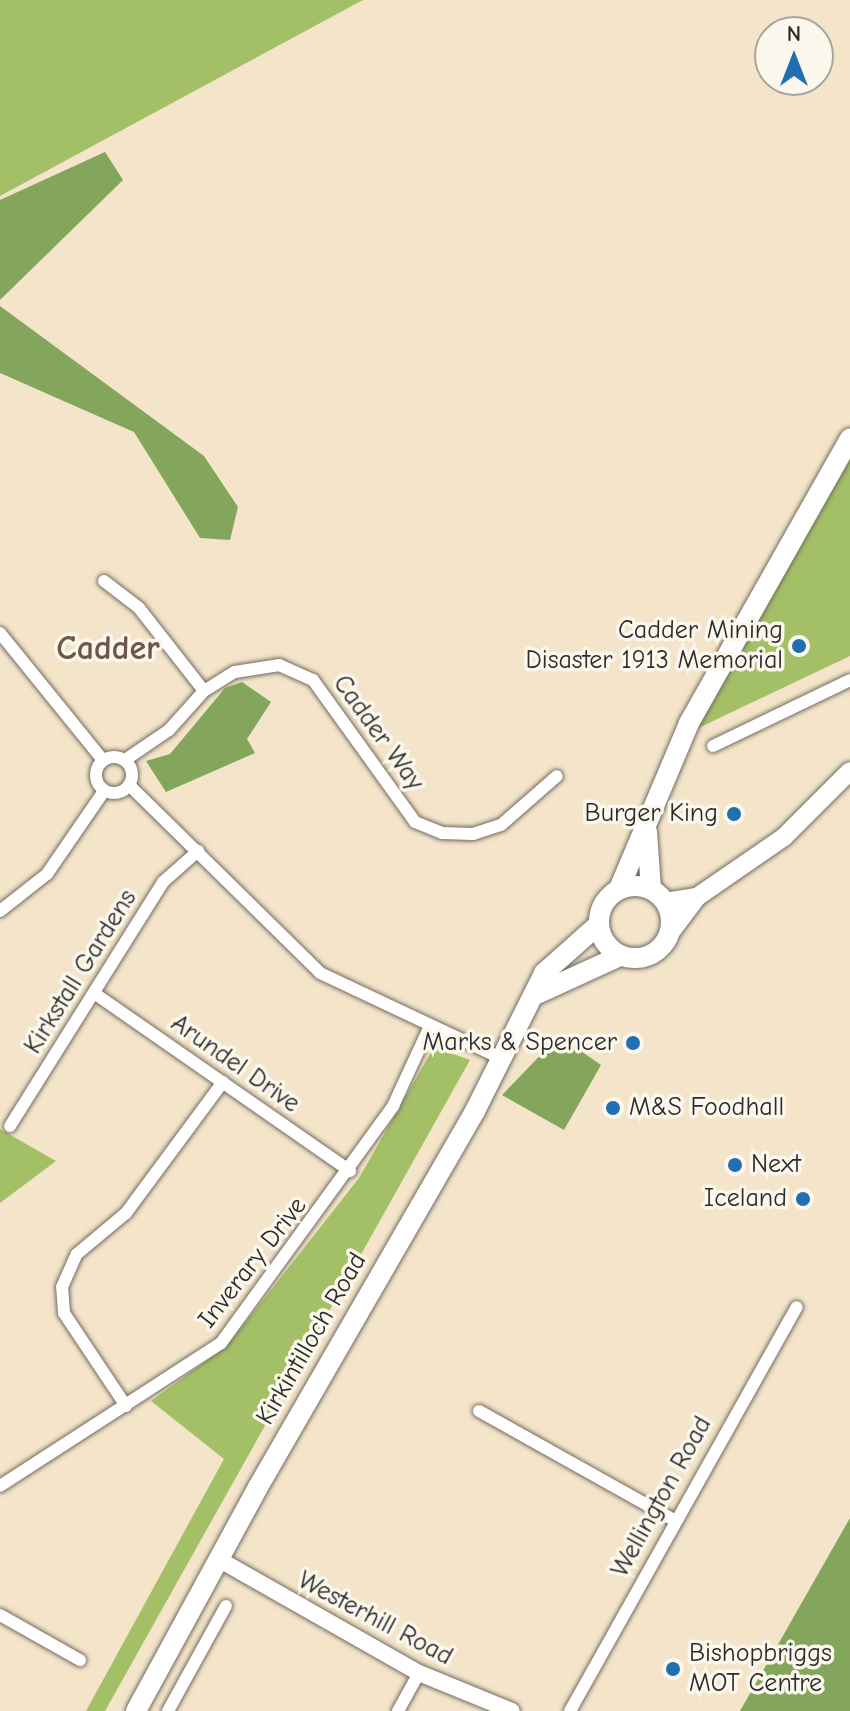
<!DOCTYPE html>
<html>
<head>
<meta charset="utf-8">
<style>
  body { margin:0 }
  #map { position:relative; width:850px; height:1711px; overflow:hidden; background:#f4e4c9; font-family:"Comic Neue",sans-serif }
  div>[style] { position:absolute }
  .green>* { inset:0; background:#a4c067 }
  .forest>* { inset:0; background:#83a65c }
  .roads { filter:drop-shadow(0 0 2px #716c62) drop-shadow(0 0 2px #716c62) }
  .minor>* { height:12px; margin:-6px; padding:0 6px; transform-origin:6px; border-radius:6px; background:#fff }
  .minor>.ring { margin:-6px; padding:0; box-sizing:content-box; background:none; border:12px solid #fff; border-radius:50% }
  .tertiary>* { height:16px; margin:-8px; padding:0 8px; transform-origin:8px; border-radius:8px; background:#fff }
  .secondary>* { height:18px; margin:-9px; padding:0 9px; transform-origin:9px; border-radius:9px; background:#fff }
  .primary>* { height:20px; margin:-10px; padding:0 10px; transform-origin:10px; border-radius:10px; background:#fff }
  .primary>.ring { margin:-10px; padding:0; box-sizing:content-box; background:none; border:20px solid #fff; border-radius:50% }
  .dots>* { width:22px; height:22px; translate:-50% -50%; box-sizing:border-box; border:4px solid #fbf7ec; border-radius:50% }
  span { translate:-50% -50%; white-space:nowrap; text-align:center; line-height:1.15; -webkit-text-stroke:7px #fbf7ec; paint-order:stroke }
  .poi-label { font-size:26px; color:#2b2b2b }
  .right { translate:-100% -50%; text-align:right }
  .left { translate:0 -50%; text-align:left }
  .street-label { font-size:26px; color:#2b2b2b }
  .district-label { font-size:34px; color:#6f5646; font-weight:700 }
  .north { position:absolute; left:754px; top:16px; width:80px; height:80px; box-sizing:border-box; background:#fbf7ec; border:2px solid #a8a59f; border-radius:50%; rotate:0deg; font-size:22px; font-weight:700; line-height:32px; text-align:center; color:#2b2b2b }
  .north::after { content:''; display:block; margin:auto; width:28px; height:36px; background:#1f6fb2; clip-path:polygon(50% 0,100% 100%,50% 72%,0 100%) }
</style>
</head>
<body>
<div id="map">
  <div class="green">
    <i style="clip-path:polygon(0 0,363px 0,0 196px)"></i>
    <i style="clip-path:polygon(850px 450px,850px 656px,692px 731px)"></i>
    <i style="clip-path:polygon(434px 1047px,470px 1060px,105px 1711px,86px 1711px,224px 1459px,151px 1401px,227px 1346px,359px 1178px)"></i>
    <i style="clip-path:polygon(0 1129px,56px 1161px,0 1203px)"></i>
  </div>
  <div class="forest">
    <i style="clip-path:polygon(105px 152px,123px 180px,0 300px,0 200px)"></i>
    <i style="clip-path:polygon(0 306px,204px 456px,238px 507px,230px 540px,200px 538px,134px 432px,0 373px)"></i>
    <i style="clip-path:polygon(242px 682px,271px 702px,247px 739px,255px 753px,166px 792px,146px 761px,170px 754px,225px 688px)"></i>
    <i style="clip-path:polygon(559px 1036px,601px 1065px,564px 1130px,502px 1095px)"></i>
    <i style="clip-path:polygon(850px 1518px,850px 1711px,740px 1711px)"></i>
  </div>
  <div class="roads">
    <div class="minor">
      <i style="left:104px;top:581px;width:44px;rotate:37.6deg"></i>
      <i style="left:139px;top:608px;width:105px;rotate:51.9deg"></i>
      <i style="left:0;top:633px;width:164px;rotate:51deg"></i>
      <i style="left:713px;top:746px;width:152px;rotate:-25.7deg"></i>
      <i class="ring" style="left:96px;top:757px;width:24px;height:24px"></i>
      <i style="left:125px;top:760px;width:53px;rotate:-34.3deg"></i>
      <i style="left:169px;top:730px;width:52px;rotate:-48.1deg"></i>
      <i style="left:204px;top:691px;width:36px;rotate:-32deg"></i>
      <i style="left:235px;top:672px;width:45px;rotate:-9deg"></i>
      <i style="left:279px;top:665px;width:37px;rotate:24deg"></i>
      <i style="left:313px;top:680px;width:175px;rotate:54.3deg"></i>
      <i style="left:415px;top:822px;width:29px;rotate:22deg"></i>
      <i style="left:442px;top:833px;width:31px;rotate:2deg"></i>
      <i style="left:473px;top:834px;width:29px;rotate:-18deg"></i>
      <i style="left:501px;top:825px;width:74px;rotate:-41.2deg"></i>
      <i style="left:129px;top:785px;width:268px;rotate:44.5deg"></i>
      <i style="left:320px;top:973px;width:200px;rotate:25.2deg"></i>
      <i style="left:0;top:911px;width:60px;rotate:-38.2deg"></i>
      <i style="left:47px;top:874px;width:101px;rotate:-55.5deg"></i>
      <i style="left:94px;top:993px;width:312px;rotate:34.8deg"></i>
      <i style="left:10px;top:1126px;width:288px;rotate:-57.9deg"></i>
      <i style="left:163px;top:882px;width:47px;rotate:-41.5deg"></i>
      <i style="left:126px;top:1406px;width:112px;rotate:-123.7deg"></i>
      <i style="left:64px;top:1313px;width:26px;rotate:-94deg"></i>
      <i style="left:62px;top:1287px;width:36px;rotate:-66deg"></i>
      <i style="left:77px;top:1254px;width:64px;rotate:-39.9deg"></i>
      <i style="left:126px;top:1213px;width:163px;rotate:-53.5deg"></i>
      <i style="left:479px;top:1411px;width:223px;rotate:29.2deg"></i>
      <i style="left:0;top:1486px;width:263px;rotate:-32.9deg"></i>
      <i style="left:221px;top:1343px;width:293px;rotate:-54deg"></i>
      <i style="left:393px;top:1106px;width:88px;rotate:-65.2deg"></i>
      <i style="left:0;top:1615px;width:92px;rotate:29.4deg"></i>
      <i style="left:168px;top:1711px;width:120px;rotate:-61.1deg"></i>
      <i style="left:398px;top:1711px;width:43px;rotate:-61.1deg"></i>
      <i style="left:570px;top:1711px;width:463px;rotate:-60.7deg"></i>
    </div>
    <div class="tertiary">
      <i style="left:220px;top:1560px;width:229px;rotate:29.6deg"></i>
      <i style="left:419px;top:1673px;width:100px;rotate:22.2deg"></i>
    </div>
    <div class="secondary">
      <i style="left:665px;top:902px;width:32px;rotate:-9deg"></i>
      <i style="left:670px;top:933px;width:45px;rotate:-53.1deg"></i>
      <i style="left:697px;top:897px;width:106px;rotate:-34.6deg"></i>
      <i style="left:784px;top:837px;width:93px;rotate:-45deg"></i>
    </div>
    <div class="primary">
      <i style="left:647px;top:832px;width:57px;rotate:86deg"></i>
      <i class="ring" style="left:599px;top:886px;width:52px;height:52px"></i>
      <i style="left:619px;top:889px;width:180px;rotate:-67.1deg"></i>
      <i style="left:689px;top:723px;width:327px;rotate:-60.5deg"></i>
      <i style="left:537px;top:994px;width:91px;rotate:-24.6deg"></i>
      <i style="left:136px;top:1711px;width:255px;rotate:-61.4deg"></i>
      <i style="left:258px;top:1487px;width:434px;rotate:-60deg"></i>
      <i style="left:475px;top:1111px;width:154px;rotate:-63.4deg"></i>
      <i style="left:544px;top:973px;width:72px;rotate:-41.6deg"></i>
    </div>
  </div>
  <div class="dots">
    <i style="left:799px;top:646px;background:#1f6fb2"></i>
    <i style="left:734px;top:814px;background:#1f6fb2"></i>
    <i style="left:633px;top:1043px;background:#1f6fb2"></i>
    <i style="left:613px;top:1108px;background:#1f6fb2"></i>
    <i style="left:735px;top:1165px;background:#1f6fb2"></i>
    <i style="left:803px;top:1199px;background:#1f6fb2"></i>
    <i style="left:673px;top:1669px;background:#1f6fb2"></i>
  </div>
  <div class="poi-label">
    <span class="right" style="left:783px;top:646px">Cadder Mining<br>Disaster 1913 Memorial</span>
    <span class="right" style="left:718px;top:814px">Burger King</span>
    <span class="right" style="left:617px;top:1043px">Marks &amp; Spencer</span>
    <span class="left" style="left:629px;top:1108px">M&amp;S Foodhall</span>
    <span class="left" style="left:751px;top:1165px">Next</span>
    <span class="right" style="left:787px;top:1199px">Iceland</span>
    <span class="left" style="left:689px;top:1669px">Bishopbriggs<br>MOT Centre</span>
  </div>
  <div class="street-label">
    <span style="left:378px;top:733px;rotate:54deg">Cadder Way</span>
    <span style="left:81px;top:972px;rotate:-58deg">Kirkstall Gardens</span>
    <span style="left:235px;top:1064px;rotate:35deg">Arundel Drive</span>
    <span style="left:253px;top:1263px;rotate:-52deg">Inverary Drive</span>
    <span style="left:312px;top:1339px;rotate:-60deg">Kirkintilloch Road</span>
    <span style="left:662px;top:1497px;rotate:-61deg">Wellington Road</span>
    <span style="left:375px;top:1619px;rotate:28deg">Westerhill Road</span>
  </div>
  <div class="district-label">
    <span style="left:108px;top:649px">Cadder</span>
  </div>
  <div class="north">N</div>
</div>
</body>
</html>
